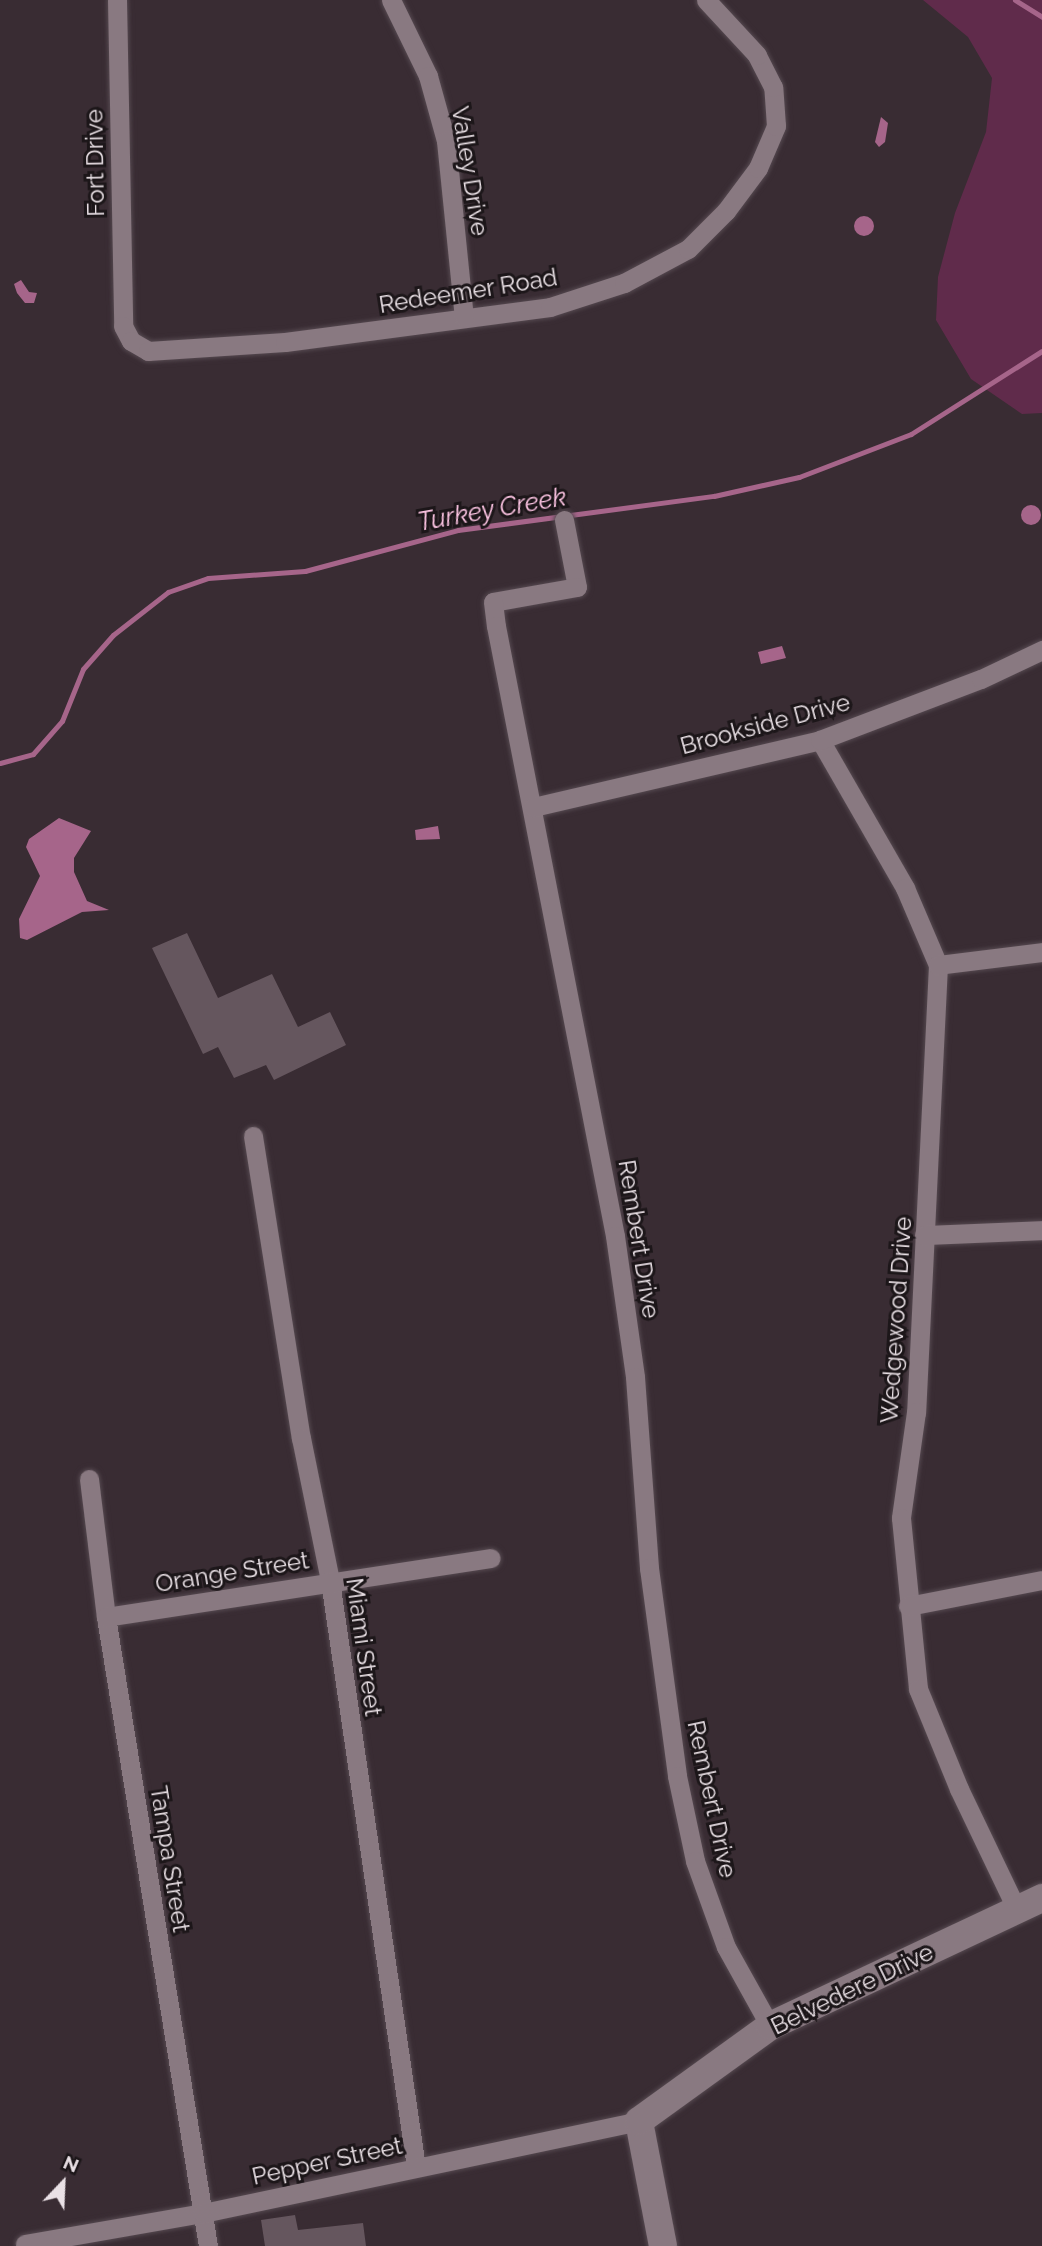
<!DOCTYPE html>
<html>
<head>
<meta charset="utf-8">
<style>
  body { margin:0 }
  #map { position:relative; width:1042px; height:2246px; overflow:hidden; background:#392c33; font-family:Raleway,sans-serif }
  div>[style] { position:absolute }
  .green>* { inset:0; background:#602b4b }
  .water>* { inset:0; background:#a6658a }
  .round { border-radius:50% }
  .stream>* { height:5px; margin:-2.5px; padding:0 2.5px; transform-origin:2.5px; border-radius:2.5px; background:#a6658a }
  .building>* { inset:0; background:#65565e }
  .roads { filter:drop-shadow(0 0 2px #554950) drop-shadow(0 0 2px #554950) }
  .street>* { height:19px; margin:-9.5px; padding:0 9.5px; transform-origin:9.5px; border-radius:9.5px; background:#897981 }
  .secondary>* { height:28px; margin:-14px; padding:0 14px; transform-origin:14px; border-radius:14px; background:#897981 }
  span { translate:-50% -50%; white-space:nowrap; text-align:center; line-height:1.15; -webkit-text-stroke:6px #1c1619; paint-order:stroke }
  .street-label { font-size:24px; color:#eae1e6 }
  .water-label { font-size:26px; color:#fdc4e3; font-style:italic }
  .north { position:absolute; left:28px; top:2148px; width:70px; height:70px; -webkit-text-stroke:5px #1c1619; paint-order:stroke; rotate:23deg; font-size:19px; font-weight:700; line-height:28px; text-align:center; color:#eae1e6 }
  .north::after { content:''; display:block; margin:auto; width:24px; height:32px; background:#eae1e6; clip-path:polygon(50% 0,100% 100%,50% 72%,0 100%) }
</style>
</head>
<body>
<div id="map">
  <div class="green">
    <i style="clip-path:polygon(923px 0,1042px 0,1042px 413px,1022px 414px,971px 379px,936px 320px,938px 277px,955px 213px,986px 132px,992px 78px,968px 37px)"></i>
  </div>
  <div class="water">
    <i style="clip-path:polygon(881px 117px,888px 123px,885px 142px,879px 147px,875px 142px)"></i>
    <i class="round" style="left:854px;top:216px;width:20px;height:20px"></i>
    <i style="clip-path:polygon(21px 280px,29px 292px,37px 293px,34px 303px,25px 303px,17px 293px,14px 284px)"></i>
    <i class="round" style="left:1021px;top:505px;width:20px;height:20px"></i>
    <i style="clip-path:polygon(782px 646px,786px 658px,761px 664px,758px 652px)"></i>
    <i style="clip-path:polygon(59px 818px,91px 831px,74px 858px,74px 872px,87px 901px,109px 910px,82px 912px,27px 940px,20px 938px,19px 919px,40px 876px,26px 847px,29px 839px)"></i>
    <i style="clip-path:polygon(438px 826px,440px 839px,416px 840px,415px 830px)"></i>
  </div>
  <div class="stream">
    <i style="left:1015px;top:0;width:32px;rotate:32deg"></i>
    <i style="left:0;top:763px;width:34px;rotate:-15deg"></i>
    <i style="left:33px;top:754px;width:44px;rotate:-48.7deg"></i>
    <i style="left:62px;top:721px;width:56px;rotate:-68deg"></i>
    <i style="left:83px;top:669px;width:45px;rotate:-48.6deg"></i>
    <i style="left:113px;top:635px;width:70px;rotate:-38deg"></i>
    <i style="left:168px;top:592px;width:42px;rotate:-19.3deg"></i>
    <i style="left:208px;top:578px;width:97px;rotate:-4.1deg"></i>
    <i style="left:305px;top:571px;width:158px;rotate:-15deg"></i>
    <i style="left:458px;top:530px;width:258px;rotate:-7.6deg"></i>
    <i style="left:714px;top:496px;width:87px;rotate:-12.6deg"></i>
    <i style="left:799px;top:477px;width:120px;rotate:-21deg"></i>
    <i style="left:911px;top:434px;width:155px;rotate:-32.4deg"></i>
  </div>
  <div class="building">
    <i style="clip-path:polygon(187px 933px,218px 998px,272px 974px,298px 1027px,330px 1012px,346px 1045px,274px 1080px,266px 1065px,234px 1078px,218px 1047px,203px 1054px,152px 948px)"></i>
    <i style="clip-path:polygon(295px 2215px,298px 2230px,363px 2223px,366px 2246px,265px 2246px,261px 2220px)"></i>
  </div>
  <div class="roads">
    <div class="street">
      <i style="left:117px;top:0;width:326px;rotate:88.9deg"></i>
      <i style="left:123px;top:326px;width:17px;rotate:62deg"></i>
      <i style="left:131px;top:341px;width:20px;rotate:30deg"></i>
      <i style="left:148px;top:351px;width:137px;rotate:-3.8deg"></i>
      <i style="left:285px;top:342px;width:267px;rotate:-7.5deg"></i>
      <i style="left:550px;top:307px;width:78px;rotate:-18deg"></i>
      <i style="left:624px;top:283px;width:72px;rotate:-28deg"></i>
      <i style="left:688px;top:249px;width:54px;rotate:-45deg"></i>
      <i style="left:726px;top:211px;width:54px;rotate:-53.3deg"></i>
      <i style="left:758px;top:168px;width:46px;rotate:-66.8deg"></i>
      <i style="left:776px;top:126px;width:39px;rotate:-94deg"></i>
      <i style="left:773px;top:87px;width:36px;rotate:-117deg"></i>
      <i style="left:757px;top:55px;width:75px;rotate:-132.8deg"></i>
      <i style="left:391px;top:0;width:85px;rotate:64deg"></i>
      <i style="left:428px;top:76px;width:67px;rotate:74.5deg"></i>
      <i style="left:446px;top:141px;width:177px;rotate:84.2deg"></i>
      <i style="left:564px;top:520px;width:68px;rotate:79deg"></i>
      <i style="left:577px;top:587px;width:85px;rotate:169.9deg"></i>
      <i style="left:493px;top:602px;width:24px;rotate:83deg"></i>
      <i style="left:496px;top:626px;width:621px;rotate:78.96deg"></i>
      <i style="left:615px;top:1236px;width:142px;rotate:81.9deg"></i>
      <i style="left:635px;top:1377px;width:192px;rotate:85.8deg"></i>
      <i style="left:649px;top:1568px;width:210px;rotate:82.3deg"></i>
      <i style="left:677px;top:1776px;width:87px;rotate:78deg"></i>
      <i style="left:695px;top:1861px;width:91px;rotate:70.2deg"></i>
      <i style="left:726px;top:1947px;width:90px;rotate:60.9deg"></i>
      <i style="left:820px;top:740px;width:171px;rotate:60.1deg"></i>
      <i style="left:905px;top:888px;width:84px;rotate:66.8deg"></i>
      <i style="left:938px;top:965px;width:448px;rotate:92.8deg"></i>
      <i style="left:916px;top:1412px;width:107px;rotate:98.1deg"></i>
      <i style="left:901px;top:1518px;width:172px;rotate:84.3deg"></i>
      <i style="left:918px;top:1689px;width:108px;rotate:67.7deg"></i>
      <i style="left:959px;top:1789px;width:134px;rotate:64.4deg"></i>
      <i style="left:533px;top:807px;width:295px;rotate:-13.1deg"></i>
      <i style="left:820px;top:740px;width:172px;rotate:-20.8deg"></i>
      <i style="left:981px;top:679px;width:68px;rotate:-25.4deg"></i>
      <i style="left:938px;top:965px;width:105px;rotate:-7.1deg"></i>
      <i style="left:253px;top:1136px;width:306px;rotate:81deg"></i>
      <i style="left:301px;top:1438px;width:146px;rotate:78.5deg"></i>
      <i style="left:330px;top:1581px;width:592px;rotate:81.65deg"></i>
      <i style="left:924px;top:1235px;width:118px;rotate:-2.4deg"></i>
      <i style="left:89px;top:1479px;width:139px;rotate:83deg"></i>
      <i style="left:106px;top:1617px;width:637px;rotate:80.79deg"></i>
      <i style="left:908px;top:1606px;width:136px;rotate:-11deg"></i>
      <i style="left:106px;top:1617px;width:389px;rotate:-8.7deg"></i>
      <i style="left:25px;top:2244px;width:181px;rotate:-9.9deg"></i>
      <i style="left:203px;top:2213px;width:446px;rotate:-11.9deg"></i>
    </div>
    <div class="secondary">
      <i style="left:663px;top:2246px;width:127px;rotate:-100.9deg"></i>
      <i style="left:639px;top:2121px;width:162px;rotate:-35.9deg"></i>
      <i style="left:770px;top:2026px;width:301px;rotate:-25.2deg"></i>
    </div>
  </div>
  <div class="street-label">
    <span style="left:95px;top:163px;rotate:-91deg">Fort Drive</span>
    <span style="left:470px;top:171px;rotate:81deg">Valley Drive</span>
    <span style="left:468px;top:291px;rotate:-9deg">Redeemer Road</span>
    <span style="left:765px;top:724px;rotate:-15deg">Brookside Drive</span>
    <span style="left:639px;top:1239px;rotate:81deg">Rembert Drive</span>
    <span style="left:896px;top:1320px;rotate:-86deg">Wedgewood Drive</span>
    <span style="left:232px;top:1572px;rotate:-9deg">Orange Street</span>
    <span style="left:364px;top:1647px;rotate:82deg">Miami Street</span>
    <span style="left:712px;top:1799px;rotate:78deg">Rembert Drive</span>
    <span style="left:170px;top:1859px;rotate:81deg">Tampa Street</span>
    <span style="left:852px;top:1989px;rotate:-26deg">Belvedere Drive</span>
    <span style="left:327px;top:2161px;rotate:-12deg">Pepper Street</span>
  </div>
  <div class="water-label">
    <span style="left:492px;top:510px;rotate:-10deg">Turkey Creek</span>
  </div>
  <div class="north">N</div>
</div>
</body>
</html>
